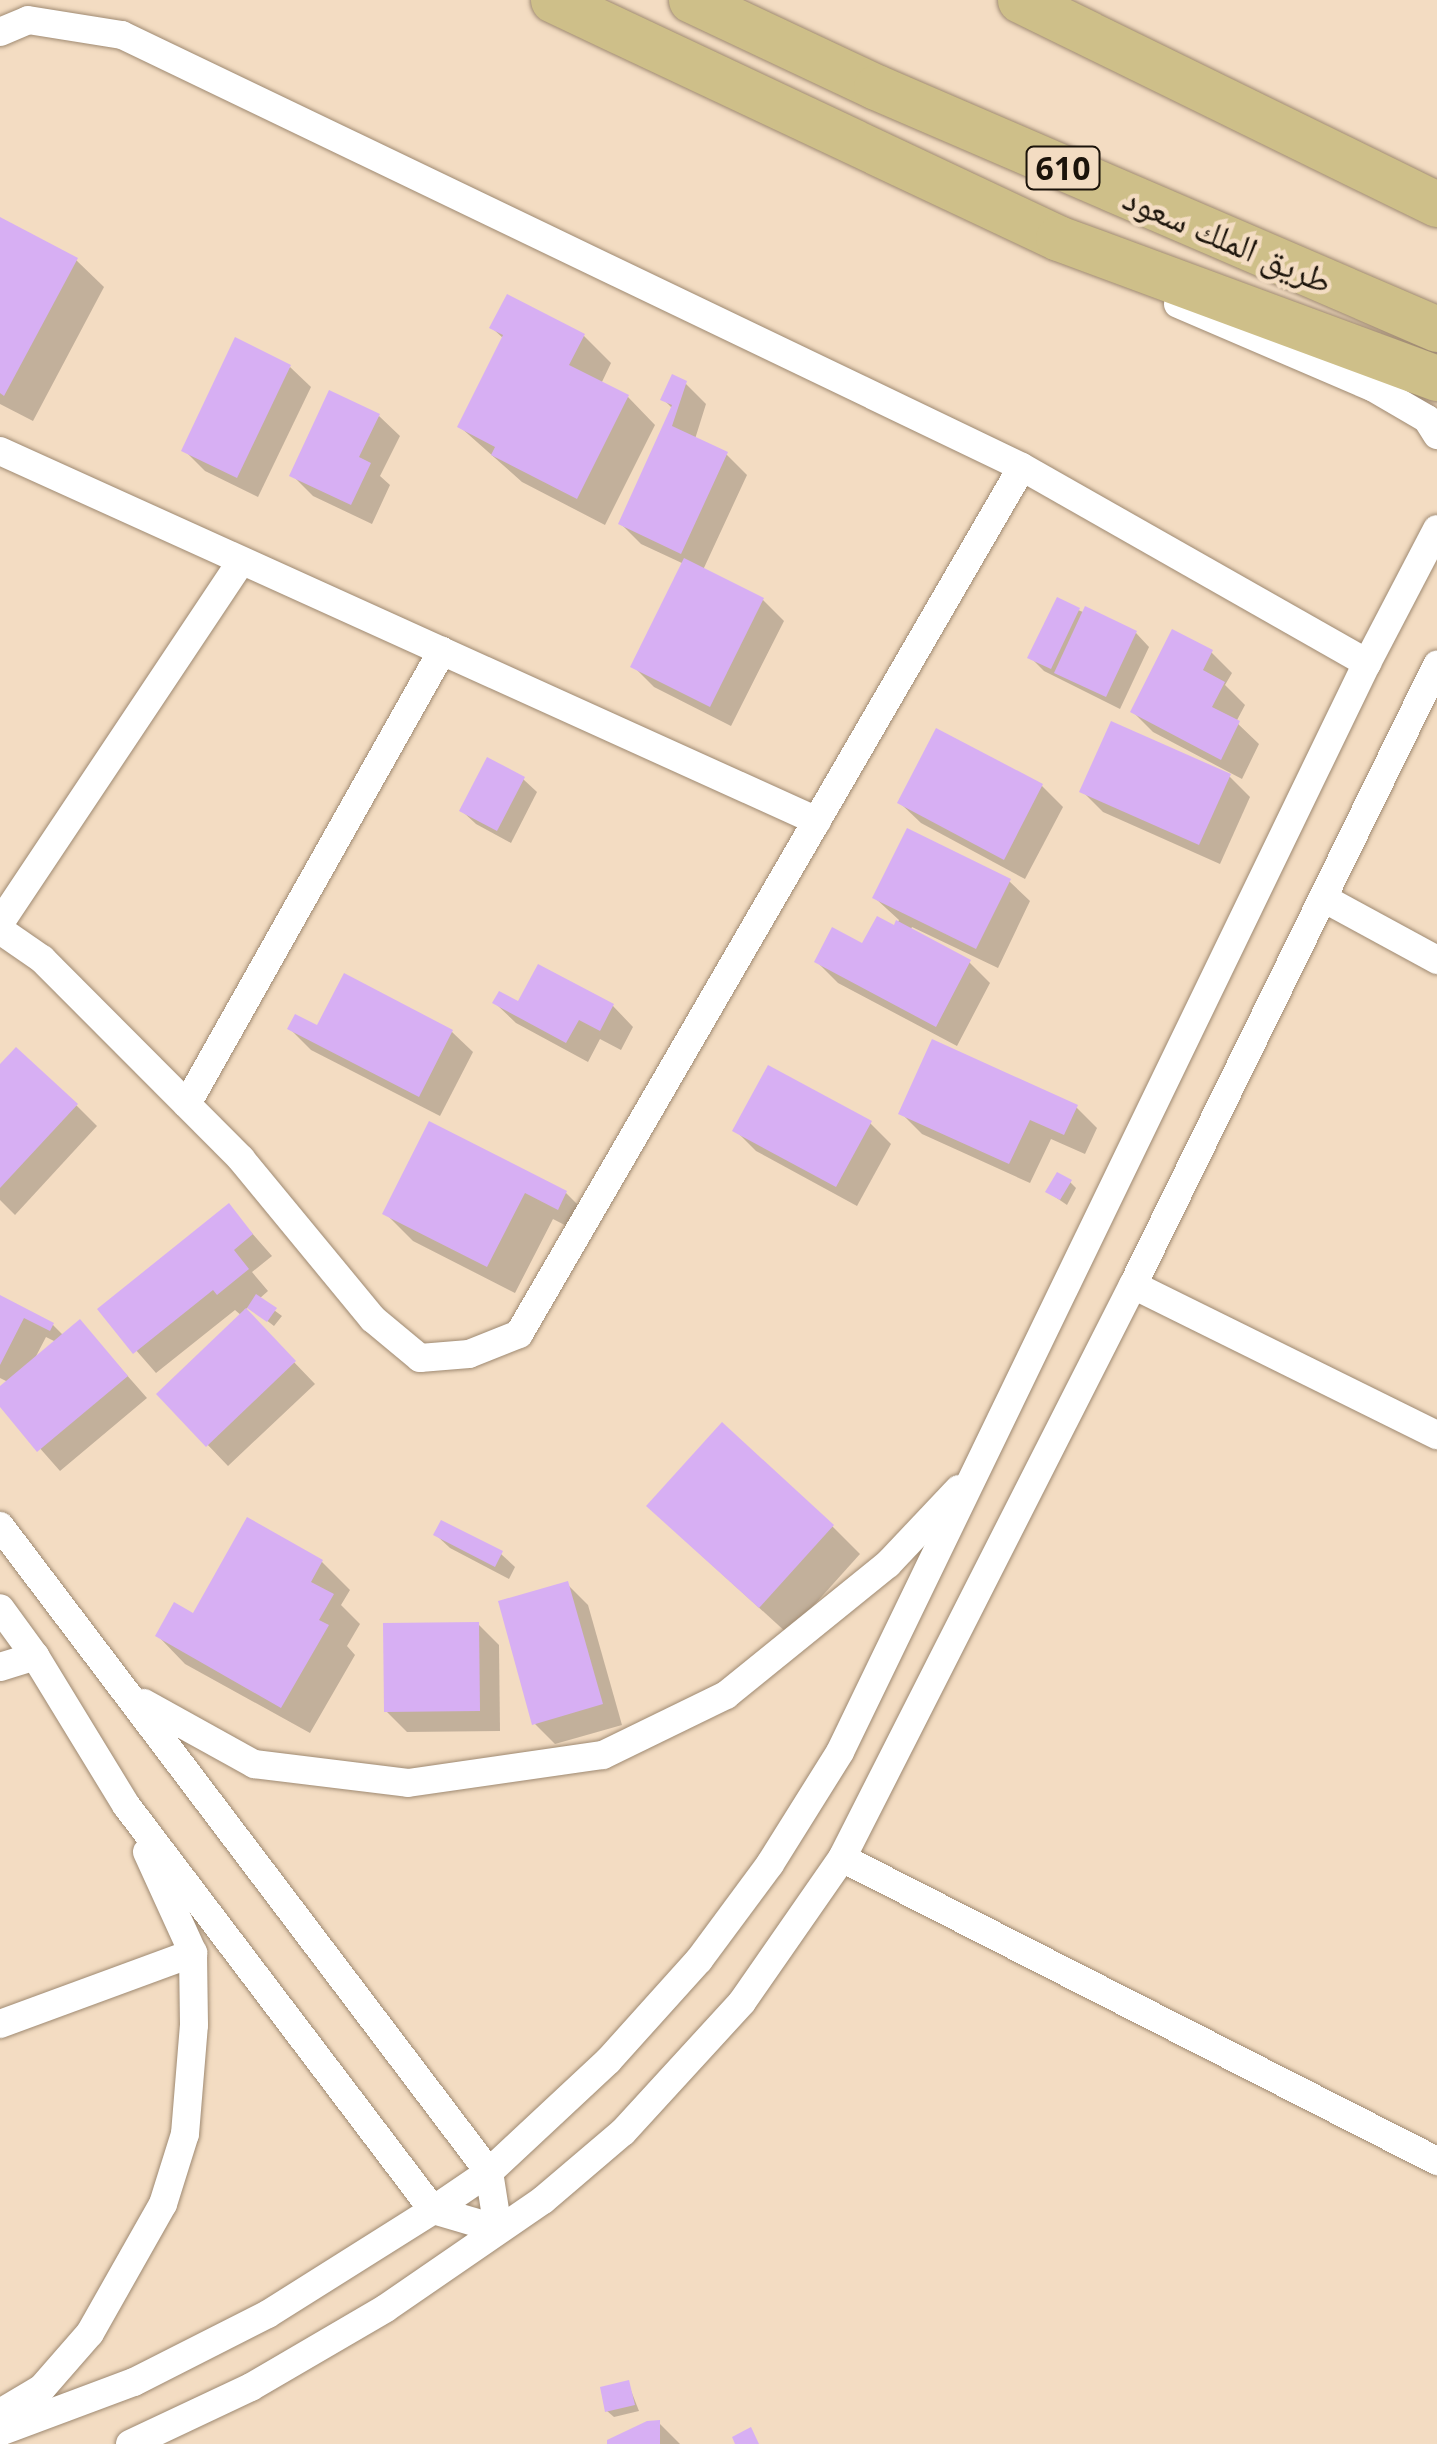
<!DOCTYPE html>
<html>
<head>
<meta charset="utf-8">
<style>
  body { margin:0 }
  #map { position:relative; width:1437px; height:2444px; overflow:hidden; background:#f3dcc2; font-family:"Noto Sans","Noto Naskh Arabic",sans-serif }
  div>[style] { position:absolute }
  .shadow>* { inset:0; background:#0003 }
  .building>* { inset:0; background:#d7aff3 }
  .roads { filter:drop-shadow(0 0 2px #9f8a72) drop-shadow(0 0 2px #9f8a72) }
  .minor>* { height:28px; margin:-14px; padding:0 14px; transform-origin:14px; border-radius:14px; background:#fff }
  .primary>* { height:45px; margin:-22.5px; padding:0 22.5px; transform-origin:22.5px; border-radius:22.5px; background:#cebf89 }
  span { translate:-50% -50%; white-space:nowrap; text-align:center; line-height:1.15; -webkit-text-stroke:9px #f3dcc2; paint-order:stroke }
  .shield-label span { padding:2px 8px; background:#f3dcc2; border:2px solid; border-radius:8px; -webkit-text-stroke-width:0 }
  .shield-label { font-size:32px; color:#1b130a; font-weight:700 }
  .street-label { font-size:35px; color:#1b130a }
</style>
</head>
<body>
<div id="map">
  <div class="shadow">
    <i style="clip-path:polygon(0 220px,76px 260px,104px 287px,33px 421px,0 404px)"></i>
    <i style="clip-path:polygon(492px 328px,584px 336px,611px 363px,601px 384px,628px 397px,655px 425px,605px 525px,522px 482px,460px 427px,504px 339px)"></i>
    <i style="clip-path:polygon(290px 367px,311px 387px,258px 497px,205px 471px,184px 450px)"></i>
    <i style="clip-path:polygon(685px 383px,706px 404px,695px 439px,726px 454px,747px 475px,703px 570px,763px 600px,784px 621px,731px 726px,654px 687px,633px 666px,684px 564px,641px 544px,621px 524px,673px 409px,663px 399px)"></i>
    <i style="clip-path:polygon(379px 416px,400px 436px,380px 476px,390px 485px,372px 524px,313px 496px,292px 475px)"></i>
    <i style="clip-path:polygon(1078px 610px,1136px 633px,1149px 647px,1120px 709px,1044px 671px,1030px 657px)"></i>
    <i style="clip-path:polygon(1211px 652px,1232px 673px,1225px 685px,1245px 705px,1236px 722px,1259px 744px,1242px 779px,1153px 732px,1133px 712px)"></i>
    <i style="clip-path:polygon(1227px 774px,1250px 797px,1220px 864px,1103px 812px,1082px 791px)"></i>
    <i style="clip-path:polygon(523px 779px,537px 792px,511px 843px,476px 824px,462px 811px)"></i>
    <i style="clip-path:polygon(1042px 786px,1063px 807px,1025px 879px,921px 823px,900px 803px)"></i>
    <i style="clip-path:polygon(1009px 881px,1030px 901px,998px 968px,912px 927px,910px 931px,969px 962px,990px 983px,957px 1046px,838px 983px,817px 962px,863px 946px,895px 928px,899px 920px,875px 898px)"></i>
    <i style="clip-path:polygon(495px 1003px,613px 1006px,633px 1027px,621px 1050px,600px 1039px,588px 1062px,516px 1023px)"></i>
    <i style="clip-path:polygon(290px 1029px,452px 1032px,473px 1052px,440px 1116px,311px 1050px)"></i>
    <i style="clip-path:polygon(0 1068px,76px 1105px,97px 1126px,15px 1215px,0 1200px)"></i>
    <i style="clip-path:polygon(1076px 1107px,1097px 1128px,1085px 1154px,1051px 1139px,1030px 1183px,922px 1134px,901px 1113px)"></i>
    <i style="clip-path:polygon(870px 1123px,891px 1144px,857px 1206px,756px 1151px,735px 1130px)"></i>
    <i style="clip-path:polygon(430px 1124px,566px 1193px,594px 1221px,586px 1236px,553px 1219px,515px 1293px,413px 1241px,385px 1213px)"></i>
    <i style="clip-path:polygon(1070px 1182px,1076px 1188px,1067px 1205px,1048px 1192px)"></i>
    <i style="clip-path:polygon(229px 1207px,272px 1256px,252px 1272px,268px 1291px,259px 1299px,282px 1316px,274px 1326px,249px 1307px,244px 1310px,315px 1384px,228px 1466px,159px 1394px,242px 1316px,235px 1310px,156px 1373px,100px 1309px)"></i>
    <i style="clip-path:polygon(evenodd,0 1298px,53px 1325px,64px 1336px,80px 1322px,147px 1398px,60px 1471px,0 1403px,0 1389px,8px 1382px,0 1378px,0 1298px,46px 1337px,56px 1342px,33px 1362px,46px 1337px)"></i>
    <i style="clip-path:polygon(248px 1520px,322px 1562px,350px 1590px,341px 1605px,360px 1624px,347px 1646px,355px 1655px,310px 1733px,185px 1664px,158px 1636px,194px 1617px)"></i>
    <i style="clip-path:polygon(832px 1526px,860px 1554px,788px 1634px,677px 1533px)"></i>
    <i style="clip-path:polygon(436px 1535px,501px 1554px,515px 1567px,509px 1579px,450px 1548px)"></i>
    <i style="clip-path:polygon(567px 1584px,588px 1605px,622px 1725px,555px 1744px,534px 1723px)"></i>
    <i style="clip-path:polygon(478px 1624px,499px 1645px,500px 1731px,407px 1732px,386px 1711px)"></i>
    <i style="clip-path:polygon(628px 2383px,639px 2411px,614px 2417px,607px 2411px)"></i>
    <i style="clip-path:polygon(659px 2423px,680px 2444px,609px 2444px)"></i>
  </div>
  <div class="building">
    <i style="clip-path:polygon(0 217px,78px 258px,4px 396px,0 393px)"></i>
    <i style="clip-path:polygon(507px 294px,585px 334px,569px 365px,629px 395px,577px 499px,491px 455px,495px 447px,457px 427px,503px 335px,489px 328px)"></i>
    <i style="clip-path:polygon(235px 337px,291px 365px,237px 478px,181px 451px)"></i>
    <i style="clip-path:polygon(672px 374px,687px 381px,672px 426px,728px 452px,681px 554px,618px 524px,672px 405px,660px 400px)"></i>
    <i style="clip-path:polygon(329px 390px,380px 414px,359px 457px,371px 463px,351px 505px,289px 476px)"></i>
    <i style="clip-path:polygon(684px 558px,764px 598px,710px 707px,630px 667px)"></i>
    <i style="clip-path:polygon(1057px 597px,1080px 608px,1051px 669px,1027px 658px)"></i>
    <i style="clip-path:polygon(1085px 606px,1137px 631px,1106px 697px,1054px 673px)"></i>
    <i style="clip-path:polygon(1172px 629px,1213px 650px,1203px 670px,1225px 682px,1212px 707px,1240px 721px,1221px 760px,1130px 712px)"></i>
    <i style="clip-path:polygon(1111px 721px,1231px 774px,1199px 845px,1079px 792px)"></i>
    <i style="clip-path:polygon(936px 728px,1043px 784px,1004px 860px,897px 803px)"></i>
    <i style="clip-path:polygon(487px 757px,525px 777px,497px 831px,459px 811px)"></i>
    <i style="clip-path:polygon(907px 828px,1011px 879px,976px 949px,872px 898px)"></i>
    <i style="clip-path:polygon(877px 916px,894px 925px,896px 920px,971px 960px,936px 1027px,814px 962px,832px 927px,862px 943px)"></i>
    <i style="clip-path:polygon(538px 964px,614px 1004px,600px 1031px,579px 1020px,566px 1043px,492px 1003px,499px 991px,518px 1001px)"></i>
    <i style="clip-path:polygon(344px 973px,453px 1030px,419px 1097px,287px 1029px,295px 1014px,317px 1025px)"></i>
    <i style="clip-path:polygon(932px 1039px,1078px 1105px,1064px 1135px,1030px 1120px,1009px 1164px,898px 1114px)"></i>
    <i style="clip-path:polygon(16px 1047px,78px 1104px,0 1188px,0 1064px)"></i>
    <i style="clip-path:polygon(768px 1065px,872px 1121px,836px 1187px,732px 1131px)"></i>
    <i style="clip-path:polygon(429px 1121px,567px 1191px,558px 1210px,525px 1193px,487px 1267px,382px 1214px)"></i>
    <i style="clip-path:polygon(1057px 1172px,1072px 1180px,1060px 1200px,1045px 1192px)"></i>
    <i style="clip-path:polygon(229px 1203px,253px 1234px,234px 1250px,249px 1269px,217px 1295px,213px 1290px,133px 1354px,97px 1309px)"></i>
    <i style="clip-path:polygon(256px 1294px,277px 1308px,267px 1322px,247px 1308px)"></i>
    <i style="clip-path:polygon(0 1295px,54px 1323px,50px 1331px,24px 1318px,0 1365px)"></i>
    <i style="clip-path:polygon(246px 1308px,296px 1361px,206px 1447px,156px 1394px)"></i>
    <i style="clip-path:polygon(80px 1319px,128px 1376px,37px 1452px,0 1407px,0 1386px)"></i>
    <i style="clip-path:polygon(722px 1422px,834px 1525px,759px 1608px,646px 1506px)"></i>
    <i style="clip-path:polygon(247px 1517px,323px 1560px,311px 1582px,334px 1594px,319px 1620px,329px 1625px,281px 1708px,155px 1636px,174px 1602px,193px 1613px)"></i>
    <i style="clip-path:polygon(441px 1520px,503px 1551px,495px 1567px,433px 1535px)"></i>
    <i style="clip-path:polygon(568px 1581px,603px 1704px,532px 1725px,498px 1601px)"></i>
    <i style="clip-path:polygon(479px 1622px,480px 1711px,384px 1712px,383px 1623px)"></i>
    <i style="clip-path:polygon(629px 2380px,635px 2405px,605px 2412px,600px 2387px)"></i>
    <i style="clip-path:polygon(660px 2420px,660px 2444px,607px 2444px,607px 2440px,647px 2421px)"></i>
    <i style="clip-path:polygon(751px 2427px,759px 2444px,735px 2444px,732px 2437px)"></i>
  </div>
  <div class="roads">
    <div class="minor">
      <i style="left:0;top:32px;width:30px;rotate:-23deg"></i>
      <i style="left:28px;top:20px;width:95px;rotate:9.1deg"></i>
      <i style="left:122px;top:35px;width:998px;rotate:25.64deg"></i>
      <i style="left:1022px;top:467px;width:397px;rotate:29.6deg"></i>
      <i style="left:1178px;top:304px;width:211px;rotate:23.2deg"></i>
      <i style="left:1372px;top:387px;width:64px;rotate:30.2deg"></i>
      <i style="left:1427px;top:419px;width:19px;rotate:58deg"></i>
      <i style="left:0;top:451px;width:897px;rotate:24.36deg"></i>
      <i style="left:1323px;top:898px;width:130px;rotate:28.5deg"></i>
      <i style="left:0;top:923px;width:435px;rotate:-56.3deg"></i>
      <i style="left:0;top:930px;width:51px;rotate:34.6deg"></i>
      <i style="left:42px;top:959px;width:282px;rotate:45.1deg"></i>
      <i style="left:241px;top:1159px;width:207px;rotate:50.5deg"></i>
      <i style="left:373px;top:1319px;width:61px;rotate:39.7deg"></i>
      <i style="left:420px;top:1358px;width:49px;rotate:-4.7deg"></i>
      <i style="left:469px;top:1354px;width:54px;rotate:-21.8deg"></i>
      <i style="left:519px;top:1334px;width:1002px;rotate:-59.88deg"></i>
      <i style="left:187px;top:1104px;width:520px;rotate:-60.62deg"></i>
      <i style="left:1133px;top:1285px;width:339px;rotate:26.3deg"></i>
      <i style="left:0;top:1526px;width:810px;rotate:52.88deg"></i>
      <i style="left:489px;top:2172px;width:58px;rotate:81deg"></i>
      <i style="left:498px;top:2229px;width:68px;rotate:-163.7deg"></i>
      <i style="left:433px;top:2210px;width:508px;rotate:-127.16deg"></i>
      <i style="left:126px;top:1805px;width:175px;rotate:-121.4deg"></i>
      <i style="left:35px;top:1656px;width:59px;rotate:-126.1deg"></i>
      <i style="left:0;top:1667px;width:37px;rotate:-17deg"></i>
      <i style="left:144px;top:1703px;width:126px;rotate:29deg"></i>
      <i style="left:254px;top:1764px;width:155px;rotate:7deg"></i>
      <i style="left:408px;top:1783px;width:197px;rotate:-8.2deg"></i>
      <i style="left:603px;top:1755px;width:137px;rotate:-26deg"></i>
      <i style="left:726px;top:1695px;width:208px;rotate:-39deg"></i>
      <i style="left:888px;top:1564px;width:103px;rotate:-46.6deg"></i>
      <i style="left:842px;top:1858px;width:668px;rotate:26.99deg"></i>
      <i style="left:0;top:2024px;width:206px;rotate:-20.2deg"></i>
      <i style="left:0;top:2413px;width:49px;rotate:-30.8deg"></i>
      <i style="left:42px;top:2388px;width:73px;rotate:-48.9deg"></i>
      <i style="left:90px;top:2333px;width:148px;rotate:-60.5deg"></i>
      <i style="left:163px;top:2204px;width:73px;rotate:-72.6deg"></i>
      <i style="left:185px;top:2134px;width:109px;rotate:-85.3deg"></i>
      <i style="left:194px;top:2025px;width:72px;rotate:-90.8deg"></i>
      <i style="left:193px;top:1953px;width:111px;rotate:-114.5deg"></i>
      <i style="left:0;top:2432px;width:143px;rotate:-20.5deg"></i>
      <i style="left:134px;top:2382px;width:150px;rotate:-26.9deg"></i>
      <i style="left:268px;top:2314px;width:195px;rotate:-32.2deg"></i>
      <i style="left:433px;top:2210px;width:68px;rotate:-34.2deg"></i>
      <i style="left:489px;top:2172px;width:163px;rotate:-43deg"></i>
      <i style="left:608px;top:2061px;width:136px;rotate:-48deg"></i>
      <i style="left:699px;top:1960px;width:119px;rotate:-53.5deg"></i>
      <i style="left:770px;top:1864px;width:132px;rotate:-58deg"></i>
      <i style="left:840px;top:1752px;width:1210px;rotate:-64.18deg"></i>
      <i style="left:1367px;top:663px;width:151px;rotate:-62.4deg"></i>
      <i style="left:130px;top:2444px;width:134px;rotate:-25.2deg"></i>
      <i style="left:251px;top:2387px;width:156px;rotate:-30.3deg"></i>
      <i style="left:386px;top:2308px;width:191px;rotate:-34.5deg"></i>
      <i style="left:543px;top:2200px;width:105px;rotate:-40.4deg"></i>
      <i style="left:623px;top:2132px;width:176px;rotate:-47.5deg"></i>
      <i style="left:742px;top:2002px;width:175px;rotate:-55.2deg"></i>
      <i style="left:842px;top:1858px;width:643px;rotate:-63.08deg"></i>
      <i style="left:1133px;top:1285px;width:691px;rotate:-63.88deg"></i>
    </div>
    <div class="primary">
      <i style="left:553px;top:0;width:558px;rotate:25.23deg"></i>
      <i style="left:1058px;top:238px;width:404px;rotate:20.3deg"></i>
      <i style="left:691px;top:0;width:204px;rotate:25.2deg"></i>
      <i style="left:876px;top:87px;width:611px;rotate:23.33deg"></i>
      <i style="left:1020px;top:0;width:464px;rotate:26.1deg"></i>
    </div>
  </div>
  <div class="shield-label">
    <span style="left:1063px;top:168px">610</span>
  </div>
  <div class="street-label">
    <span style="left:1228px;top:239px;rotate:23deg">طريق الملك سعود</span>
  </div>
</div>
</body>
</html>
